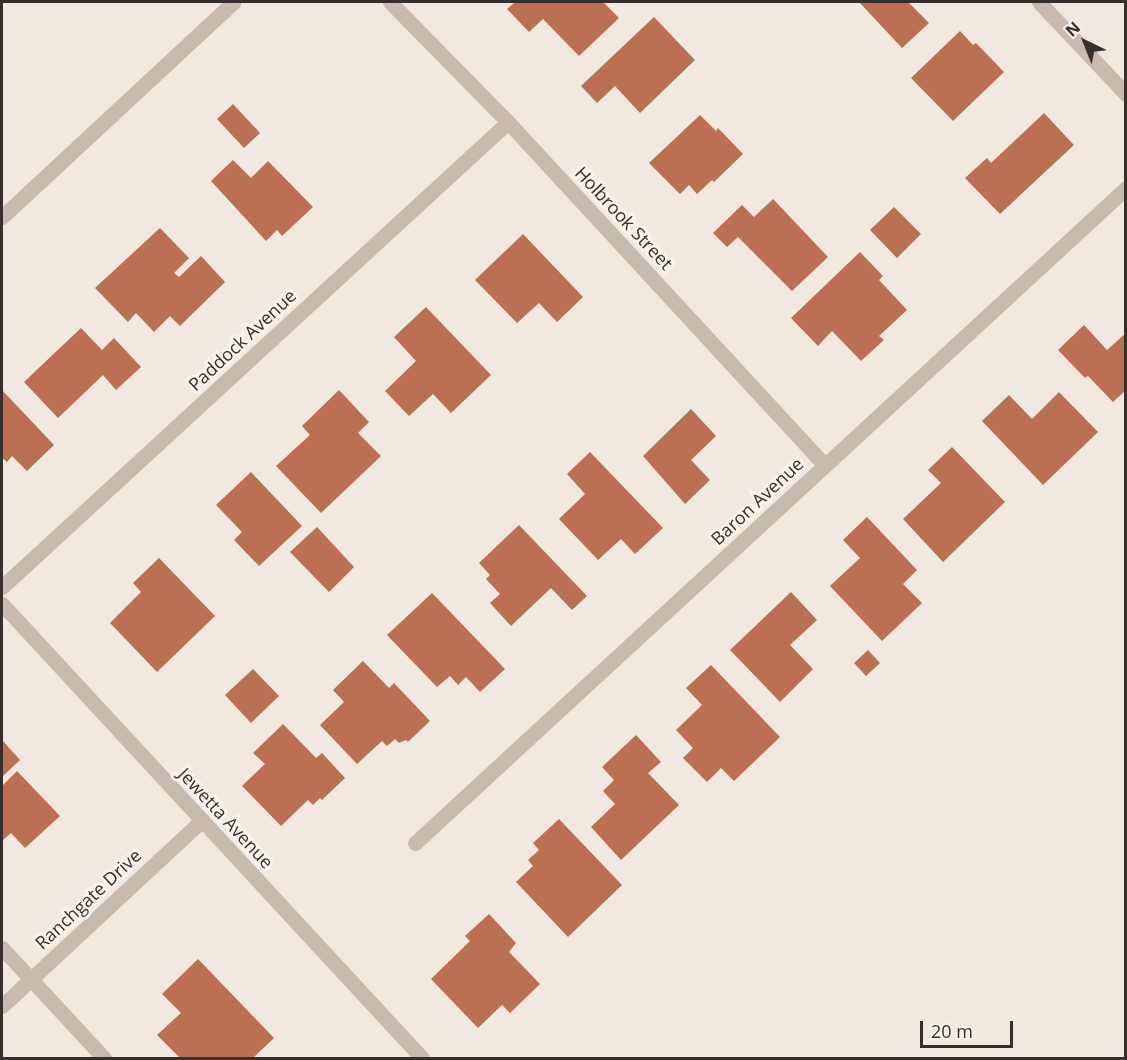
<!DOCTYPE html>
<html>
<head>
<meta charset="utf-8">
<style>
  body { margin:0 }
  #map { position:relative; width:1127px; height:1060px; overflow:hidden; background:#f1e9e0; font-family:"Open Sans",sans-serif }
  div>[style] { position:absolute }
  .building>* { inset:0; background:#bb7054 }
  .minor>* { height:15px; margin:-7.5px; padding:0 7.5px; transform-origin:7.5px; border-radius:7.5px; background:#c8baac }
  span { translate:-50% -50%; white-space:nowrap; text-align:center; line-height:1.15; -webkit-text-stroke:6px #f9f3ec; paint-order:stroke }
  .street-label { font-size:18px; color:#372f2b }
  .frame { position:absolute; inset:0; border:3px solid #372f2b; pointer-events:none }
  .north { position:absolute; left:1055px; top:12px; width:60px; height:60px; -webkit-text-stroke:4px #f9f3ec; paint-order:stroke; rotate:317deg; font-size:16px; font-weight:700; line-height:24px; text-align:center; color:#372f2b }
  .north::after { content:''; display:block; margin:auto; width:21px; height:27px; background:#372f2b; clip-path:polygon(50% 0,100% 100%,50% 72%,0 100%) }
  .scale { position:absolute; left:920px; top:1021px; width:93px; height:27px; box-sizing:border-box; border:3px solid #372f2b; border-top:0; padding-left:8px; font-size:18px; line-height:21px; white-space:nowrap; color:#372f2b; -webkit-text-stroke:4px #f9f3ec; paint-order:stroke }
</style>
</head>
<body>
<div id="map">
  <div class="building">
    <i style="clip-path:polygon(515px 2px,603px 2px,619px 18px,579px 56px,543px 19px,529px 32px,507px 9px)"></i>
    <i style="clip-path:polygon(859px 2px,908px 2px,929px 23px,902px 48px)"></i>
    <i style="clip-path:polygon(654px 17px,695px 60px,640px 113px,615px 86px,597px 103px,581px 86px)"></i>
    <i style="clip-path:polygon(960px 31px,973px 45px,976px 43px,1004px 72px,953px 121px,911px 78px)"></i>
    <i style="clip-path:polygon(233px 104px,260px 133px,244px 148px,217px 119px)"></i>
    <i style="clip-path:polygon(1044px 113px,1074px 145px,1000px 214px,965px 178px,987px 158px,991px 163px)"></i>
    <i style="clip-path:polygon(700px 115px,716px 131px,718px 128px,743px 154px,714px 182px,712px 180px,697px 194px,689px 185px,680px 194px,649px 163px)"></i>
    <i style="clip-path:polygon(233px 160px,251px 178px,268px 161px,313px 207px,282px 236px,277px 230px,266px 241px,211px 181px)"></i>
    <i style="clip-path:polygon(773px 199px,828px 257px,792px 291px,738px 237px,727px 247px,713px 233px,742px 205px,754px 217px)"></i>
    <i style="clip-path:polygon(894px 207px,921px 234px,897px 258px,870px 230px)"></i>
    <i style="clip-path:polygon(160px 228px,189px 258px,174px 273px,179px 277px,201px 256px,225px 282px,180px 326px,170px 316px,154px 332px,136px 313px,128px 322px,95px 288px)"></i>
    <i style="clip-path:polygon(523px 234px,583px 297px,557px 322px,539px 303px,517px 323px,475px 280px)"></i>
    <i style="clip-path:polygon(860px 252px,883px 276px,879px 280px,907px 310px,879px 336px,884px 340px,861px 361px,832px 331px,818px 346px,791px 318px)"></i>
    <i style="clip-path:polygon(426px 307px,491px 375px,451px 413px,433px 394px,409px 416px,385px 391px,416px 361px,394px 337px)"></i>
    <i style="clip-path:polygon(1084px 325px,1107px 350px,1126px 333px,1126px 390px,1113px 402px,1088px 376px,1085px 378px,1058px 350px)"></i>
    <i style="clip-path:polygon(81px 328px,102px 350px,114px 338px,141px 367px,116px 390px,103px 375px,58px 418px,24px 382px)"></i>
    <i style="clip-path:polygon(2px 390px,54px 445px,27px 471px,12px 456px,7px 462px,2px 458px)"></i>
    <i style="clip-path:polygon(339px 390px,369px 422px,358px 433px,381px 456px,321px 513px,276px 466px,310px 435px,302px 426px)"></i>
    <i style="clip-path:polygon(1059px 392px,1098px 432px,1043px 485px,982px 421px,1009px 395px,1032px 419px)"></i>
    <i style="clip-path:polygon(691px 409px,716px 436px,691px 460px,710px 480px,685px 504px,643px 456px)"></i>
    <i style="clip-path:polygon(952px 447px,1005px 502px,943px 562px,903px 519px,941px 483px,928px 470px)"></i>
    <i style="clip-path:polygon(590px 452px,663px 528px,635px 554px,621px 539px,598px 560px,559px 519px,585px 494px,567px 474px)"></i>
    <i style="clip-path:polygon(251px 472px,302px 526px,259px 566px,234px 540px,242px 532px,216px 505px)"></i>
    <i style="clip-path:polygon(867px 517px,917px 570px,903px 584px,922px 603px,882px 641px,830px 586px,860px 558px,843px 540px)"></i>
    <i style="clip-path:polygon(519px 525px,587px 596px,572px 610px,551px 588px,511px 626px,490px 603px,500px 594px,486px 579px,490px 575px,479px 563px)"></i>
    <i style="clip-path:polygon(317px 527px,354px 567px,329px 592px,290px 552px)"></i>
    <i style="clip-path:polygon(159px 558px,215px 616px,157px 672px,110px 623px,141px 592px,133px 583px)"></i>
    <i style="clip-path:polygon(791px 592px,817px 620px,790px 645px,813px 669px,780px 702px,730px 650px)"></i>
    <i style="clip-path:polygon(432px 593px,505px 669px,480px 692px,466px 677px,458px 685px,450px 676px,437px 687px,387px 635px)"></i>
    <i style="clip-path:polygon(868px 650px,880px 663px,866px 676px,854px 663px)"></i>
    <i style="clip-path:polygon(363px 661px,389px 688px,394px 683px,430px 721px,408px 742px,406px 740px,399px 743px,395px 739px,387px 746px,382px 741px,357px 764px,320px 725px,344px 702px,333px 690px)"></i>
    <i style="clip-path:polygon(711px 665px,780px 737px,734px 781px,721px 768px,707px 782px,683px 758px,693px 748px,676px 730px,702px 705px,686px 688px)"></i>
    <i style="clip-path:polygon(253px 669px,279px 696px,251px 723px,225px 695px)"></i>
    <i style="clip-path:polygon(283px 724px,316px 758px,322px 753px,345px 778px,322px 800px,320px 798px,313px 805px,308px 800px,281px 826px,242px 786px,265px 764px,253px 753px)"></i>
    <i style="clip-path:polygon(636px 735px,661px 762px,648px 773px,679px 805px,621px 860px,591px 827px,615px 804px,603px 791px,614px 780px,602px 767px)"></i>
    <i style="clip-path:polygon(2px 740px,20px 760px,2px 777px)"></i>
    <i style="clip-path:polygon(17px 771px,60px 816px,25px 848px,11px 833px,2px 841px,2px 786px)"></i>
    <i style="clip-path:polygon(559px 819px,622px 885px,568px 937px,516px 882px,533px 866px,528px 860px,539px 850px,533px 843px)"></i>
    <i style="clip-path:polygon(489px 914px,516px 943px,509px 952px,540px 984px,510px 1013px,502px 1005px,478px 1028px,431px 979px,470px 941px,465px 936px)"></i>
    <i style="clip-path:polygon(198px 959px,274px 1038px,253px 1058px,180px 1058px,157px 1035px,181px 1013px,162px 994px)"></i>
  </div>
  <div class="minor">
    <i style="left:390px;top:2px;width:168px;rotate:45.5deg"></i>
    <i style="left:508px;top:122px;width:467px;rotate:47.3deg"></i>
    <i style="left:1039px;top:2px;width:127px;rotate:46.6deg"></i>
    <i style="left:2px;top:217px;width:316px;rotate:-42.9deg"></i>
    <i style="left:2px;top:587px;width:687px;rotate:-42.58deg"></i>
    <i style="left:2px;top:604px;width:618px;rotate:47.23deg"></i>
    <i style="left:415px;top:843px;width:967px;rotate:-42.65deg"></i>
    <i style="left:2px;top:948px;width:150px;rotate:47.2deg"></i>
    <i style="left:2px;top:1006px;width:273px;rotate:-42.9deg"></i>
  </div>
  <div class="street-label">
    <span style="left:624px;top:218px;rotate:47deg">Holbrook Street</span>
    <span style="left:242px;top:340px;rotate:-43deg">Paddock Avenue</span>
    <span style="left:757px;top:501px;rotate:-43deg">Baron Avenue</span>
    <span style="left:226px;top:818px;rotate:47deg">Jewetta Avenue</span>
    <span style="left:88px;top:899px;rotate:-43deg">Ranchgate Drive</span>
  </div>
  <div class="frame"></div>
  <div class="north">N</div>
  <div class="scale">20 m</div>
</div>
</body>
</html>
